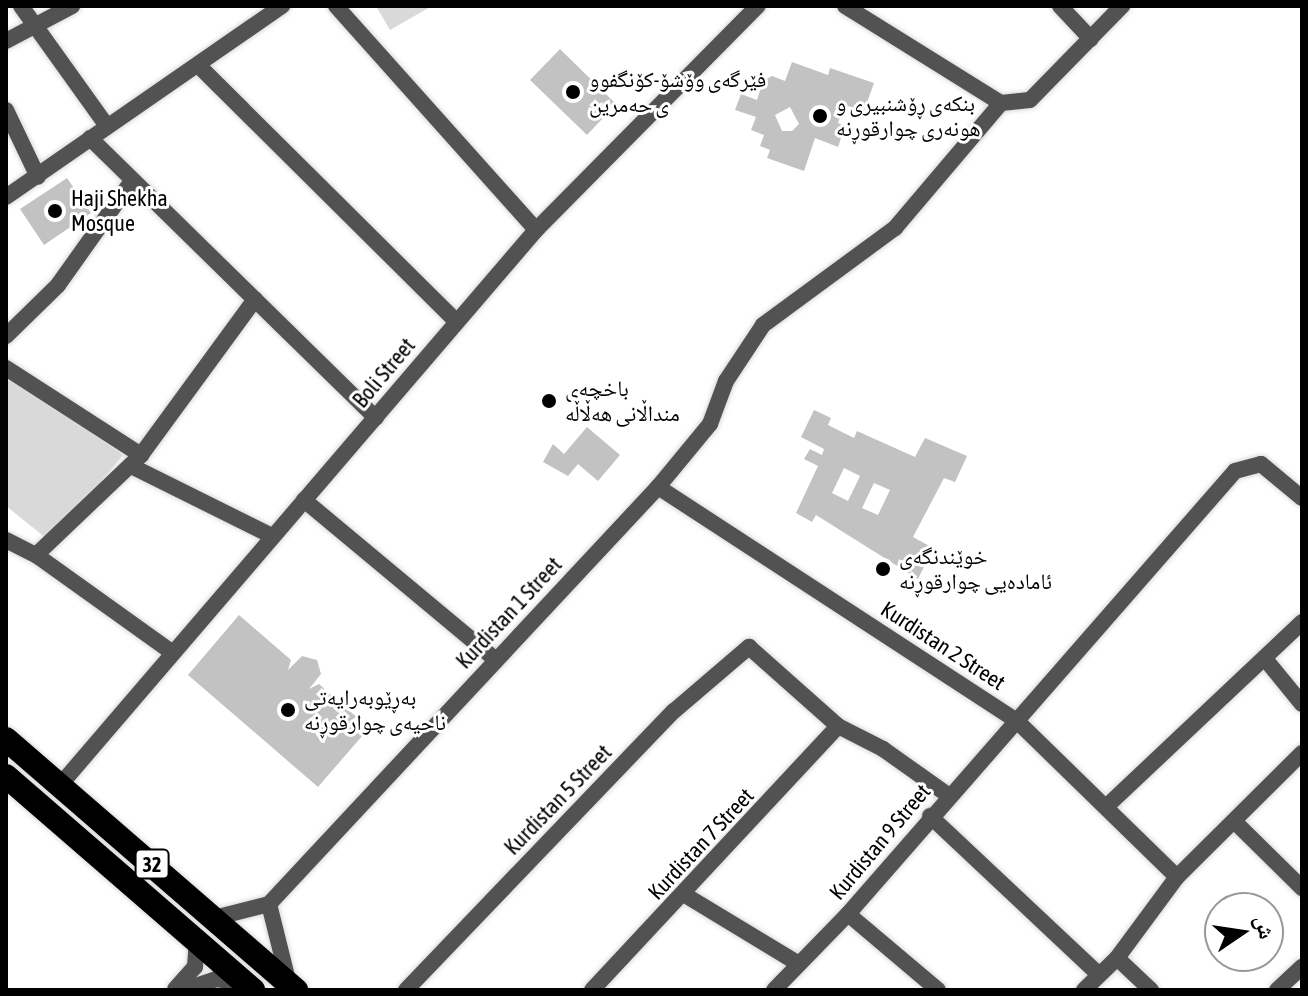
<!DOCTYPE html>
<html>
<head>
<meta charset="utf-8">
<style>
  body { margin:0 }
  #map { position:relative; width:1308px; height:996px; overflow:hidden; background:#fff; font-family:"Asap Condensed","Noto Naskh Arabic",sans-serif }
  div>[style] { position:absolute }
  .green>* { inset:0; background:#d9d9d9 }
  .building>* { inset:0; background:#c2c2c2 }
  .roads { filter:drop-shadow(0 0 2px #dbdbdb) drop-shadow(0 0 2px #dbdbdb) }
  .street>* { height:16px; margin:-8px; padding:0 8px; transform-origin:8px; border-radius:8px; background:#525252 }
  .highway>* { height:24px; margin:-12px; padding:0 12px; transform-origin:12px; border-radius:12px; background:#000 }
  .dots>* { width:22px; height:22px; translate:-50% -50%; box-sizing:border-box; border:4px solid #fff; border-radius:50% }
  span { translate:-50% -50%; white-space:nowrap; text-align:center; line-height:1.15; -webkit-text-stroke:6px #fff; paint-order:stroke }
  .shield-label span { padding:2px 6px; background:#fff; border:2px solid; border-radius:6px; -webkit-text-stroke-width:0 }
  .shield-label { font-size:20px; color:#000; font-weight:700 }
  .poi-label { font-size:22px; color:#000 }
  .left { translate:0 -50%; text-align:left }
  .street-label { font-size:22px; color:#000 }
  .frame { position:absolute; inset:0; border:8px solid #000; pointer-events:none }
  .north { position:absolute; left:1204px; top:892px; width:80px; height:80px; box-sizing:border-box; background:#fff; border:2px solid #999; border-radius:50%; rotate:77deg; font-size:22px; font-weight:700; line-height:32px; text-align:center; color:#000 }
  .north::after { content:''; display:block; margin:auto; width:28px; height:36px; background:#000; clip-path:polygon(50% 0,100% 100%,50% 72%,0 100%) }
</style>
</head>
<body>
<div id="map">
  <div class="green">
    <i style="clip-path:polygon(376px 6px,432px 6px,390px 30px)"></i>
    <i style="clip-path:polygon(16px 371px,123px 455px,51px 542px,6px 506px,6px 384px)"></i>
  </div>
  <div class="building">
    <i style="clip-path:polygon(560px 49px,616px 104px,587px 135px,530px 80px)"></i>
    <i style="clip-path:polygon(evenodd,792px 62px,828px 75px,830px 68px,874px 83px,864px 111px,844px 105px,838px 123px,845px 126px,838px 147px,815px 138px,804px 171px,767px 158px,770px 150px,760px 146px,764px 135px,751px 130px,756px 117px,735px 110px,741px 94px,757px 100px,763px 81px,772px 76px,785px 81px,792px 62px,790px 107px,799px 124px,792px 131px,782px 131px,775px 115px,790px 107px)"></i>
    <i style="clip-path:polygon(67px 178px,91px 213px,44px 245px,20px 209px)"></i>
    <i style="clip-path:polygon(evenodd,814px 410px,831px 418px,828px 425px,854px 438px,857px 431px,915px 457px,925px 438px,967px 456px,955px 482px,944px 478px,913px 537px,933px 548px,918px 579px,816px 515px,812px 522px,796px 513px,818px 466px,804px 459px,810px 449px,822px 455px,824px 449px,801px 437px,814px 410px,844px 468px,860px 476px,848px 501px,832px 493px,844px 468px,814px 410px,874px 483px,890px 490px,878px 515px,862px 508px,874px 483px)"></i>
    <i style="clip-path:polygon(587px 427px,620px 455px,598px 481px,578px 464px,568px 476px,543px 462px,553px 444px,564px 454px)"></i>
    <i style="clip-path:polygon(239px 615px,291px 660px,288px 670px,302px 656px,317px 660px,321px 674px,309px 689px,319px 684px,369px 728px,318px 787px,188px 675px)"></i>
  </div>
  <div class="roads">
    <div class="street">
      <i style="left:21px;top:6px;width:148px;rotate:54.4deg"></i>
      <i style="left:336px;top:6px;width:300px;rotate:48.2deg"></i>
      <i style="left:845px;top:6px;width:184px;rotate:31.9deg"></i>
      <i style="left:1001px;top:103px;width:29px;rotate:-6deg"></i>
      <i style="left:1030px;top:100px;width:132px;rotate:-45.6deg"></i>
      <i style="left:1060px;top:6px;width:45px;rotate:46.8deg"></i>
      <i style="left:6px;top:41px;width:75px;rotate:-27.9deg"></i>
      <i style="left:199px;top:66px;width:363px;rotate:44.8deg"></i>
      <i style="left:6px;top:110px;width:74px;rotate:64.5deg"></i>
      <i style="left:90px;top:138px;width:400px;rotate:44.4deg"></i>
      <i style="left:6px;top:197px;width:336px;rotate:-34.7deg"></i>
      <i style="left:6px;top:336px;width:73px;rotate:-44.4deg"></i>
      <i style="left:58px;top:285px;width:128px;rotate:-54.6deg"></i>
      <i style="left:6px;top:368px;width:161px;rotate:32.8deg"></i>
      <i style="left:131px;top:466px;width:157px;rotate:26.4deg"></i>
      <i style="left:658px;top:487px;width:429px;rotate:33.1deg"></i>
      <i style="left:1017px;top:721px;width:223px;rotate:44.3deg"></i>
      <i style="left:304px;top:500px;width:250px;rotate:39.8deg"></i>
      <i style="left:6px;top:540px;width:34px;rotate:27deg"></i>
      <i style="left:36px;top:555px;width:165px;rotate:35.6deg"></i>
      <i style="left:36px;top:555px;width:145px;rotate:-43.6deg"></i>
      <i style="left:141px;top:455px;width:193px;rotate:-53.8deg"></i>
      <i style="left:1266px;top:660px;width:57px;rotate:50.7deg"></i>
      <i style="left:61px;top:784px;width:730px;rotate:-49.39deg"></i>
      <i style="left:536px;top:230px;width:315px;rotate:-45.3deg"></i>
      <i style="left:1108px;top:805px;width:267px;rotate:-43.3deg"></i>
      <i style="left:930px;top:816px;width:231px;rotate:43.2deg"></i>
      <i style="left:1236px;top:823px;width:93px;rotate:44.6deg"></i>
      <i style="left:685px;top:895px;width:133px;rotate:31.2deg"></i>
      <i style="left:269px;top:904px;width:82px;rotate:76deg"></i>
      <i style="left:848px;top:914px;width:118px;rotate:40.2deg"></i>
      <i style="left:214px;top:918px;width:57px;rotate:-14.3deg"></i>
      <i style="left:269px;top:904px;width:570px;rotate:-46.99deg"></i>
      <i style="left:658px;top:487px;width:82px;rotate:-50.5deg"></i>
      <i style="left:710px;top:424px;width:46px;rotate:-69.6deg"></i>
      <i style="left:726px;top:381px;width:67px;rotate:-56.5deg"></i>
      <i style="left:763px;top:325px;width:164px;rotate:-36.3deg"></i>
      <i style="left:895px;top:228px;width:164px;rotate:-49.7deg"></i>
      <i style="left:1117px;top:958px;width:47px;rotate:43.3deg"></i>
      <i style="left:175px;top:989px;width:30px;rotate:-48deg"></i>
      <i style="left:195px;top:967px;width:27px;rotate:-86deg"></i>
      <i style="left:183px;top:990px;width:35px;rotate:-18deg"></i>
      <i style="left:216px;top:979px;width:27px;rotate:8deg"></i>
      <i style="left:406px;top:990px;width:387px;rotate:-46.2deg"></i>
      <i style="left:674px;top:711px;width:99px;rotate:-40.5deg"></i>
      <i style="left:749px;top:647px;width:119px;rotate:41.6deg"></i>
      <i style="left:838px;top:726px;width:51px;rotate:27.1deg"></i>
      <i style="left:883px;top:749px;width:80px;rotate:35.3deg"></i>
      <i style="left:592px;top:990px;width:361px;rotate:-47deg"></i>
      <i style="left:774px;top:990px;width:106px;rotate:-45.8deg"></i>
      <i style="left:848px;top:914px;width:588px;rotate:-48.86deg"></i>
      <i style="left:1235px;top:471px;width:27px;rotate:-15deg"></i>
      <i style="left:1261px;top:464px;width:53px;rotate:39.7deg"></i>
      <i style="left:1084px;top:990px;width:46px;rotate:-44.1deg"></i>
      <i style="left:1117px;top:958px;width:101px;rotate:-53.5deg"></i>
      <i style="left:1177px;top:877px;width:176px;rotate:-44.8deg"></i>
      <i style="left:1277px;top:990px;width:34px;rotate:-43deg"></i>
    </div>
    <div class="highway">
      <i style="left:6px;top:739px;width:384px;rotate:40.9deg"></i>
      <i style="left:6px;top:776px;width:327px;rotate:40.9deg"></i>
    </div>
  </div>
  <div class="dots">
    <i style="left:573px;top:92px;background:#000"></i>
    <i style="left:820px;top:116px;background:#000"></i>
    <i style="left:55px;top:211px;background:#000"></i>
    <i style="left:549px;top:401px;background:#000"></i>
    <i style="left:883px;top:569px;background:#000"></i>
    <i style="left:288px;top:710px;background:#000"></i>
  </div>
  <div class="shield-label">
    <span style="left:152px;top:864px">32</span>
  </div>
  <div class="poi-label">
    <span class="left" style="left:589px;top:92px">فێرگەی وۆشۆ-کۆنگفوو<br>ی حەمرین</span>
    <span class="left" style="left:836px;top:116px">بنکەی ڕۆشنبیری و<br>هونەری چوارقوڕنە</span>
    <span class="left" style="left:71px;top:211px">Haji Shekha<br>Mosque</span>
    <span class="left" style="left:565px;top:401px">باخچەی<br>منداڵانی هەڵاڵە</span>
    <span class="left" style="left:899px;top:569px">خوێندنگەی<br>ئامادەیی چوارقوڕنە</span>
    <span class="left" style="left:304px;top:710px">بەڕێوبەرایەتی<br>ناحیەی چوارقوڕنە</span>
  </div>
  <div class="street-label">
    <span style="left:384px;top:373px;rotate:-50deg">Boli Street</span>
    <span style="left:509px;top:613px;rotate:-47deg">Kurdistan 1 Street</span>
    <span style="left:943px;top:646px;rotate:33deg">Kurdistan 2 Street</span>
    <span style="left:558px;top:800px;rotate:-46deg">Kurdistan 5 Street</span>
    <span style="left:880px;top:842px;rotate:-50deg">Kurdistan 9 Street</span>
    <span style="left:701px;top:844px;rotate:-47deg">Kurdistan 7 Street</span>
  </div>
  <div class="frame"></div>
  <div class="north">ش</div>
</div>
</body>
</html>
